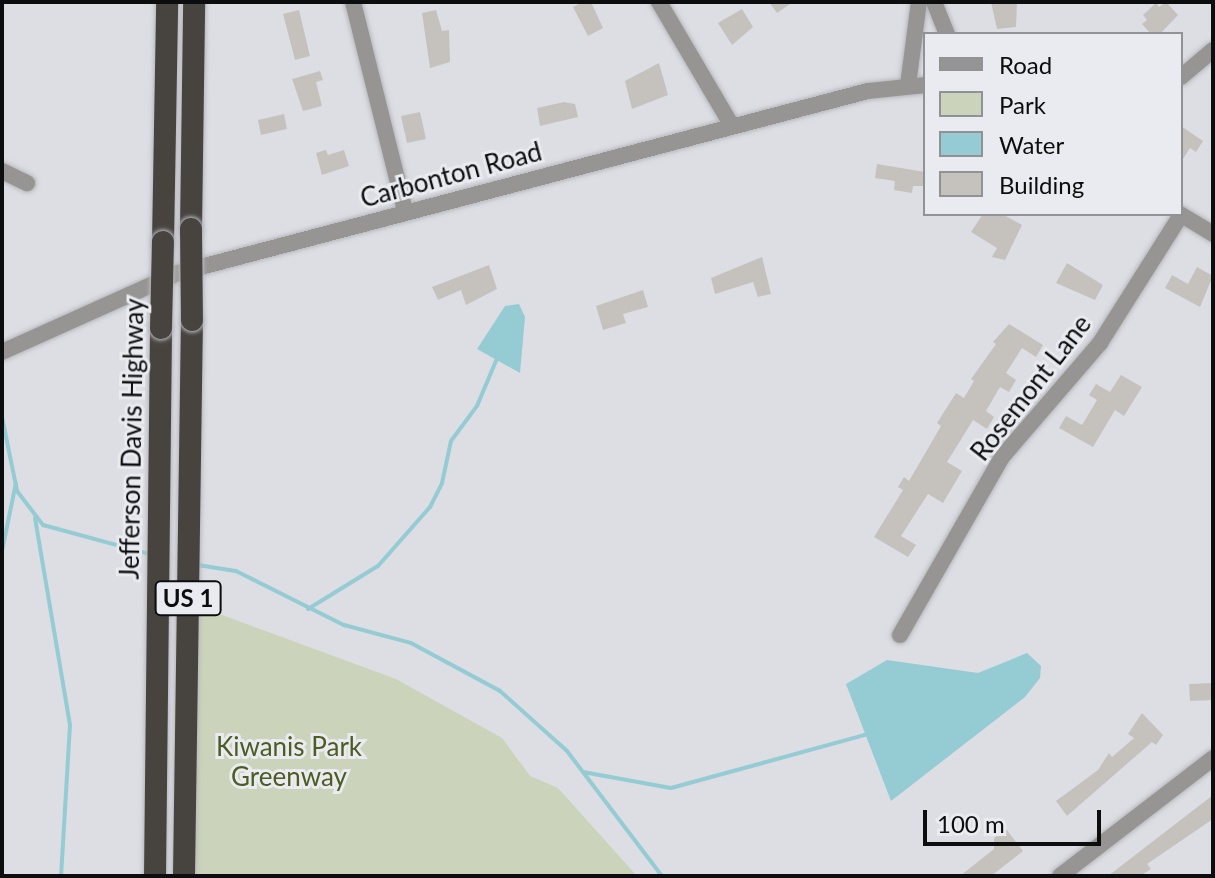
<!DOCTYPE html>
<html>
<head>
<meta charset="utf-8">
<style>
  body { margin:0 }
  #map { position:relative; width:1215px; height:878px; overflow:hidden; background:#dcdee3; font-family:Lato,sans-serif }
  div>[style] { position:absolute }
  .green>* { inset:0; background:#cbd4ba }
  .water>* { inset:0; background:#95cbd3 }
  .stream>* { height:4px; margin:-2px; padding:0 2px; transform-origin:2px; border-radius:2px; background:#95cbd3 }
  .building>* { inset:0; background:#c5c2be }
  .roads { filter:drop-shadow(0 0 2px #b7b8bd) drop-shadow(0 0 2px #b7b8bd) }
  .minor>* { height:16px; margin:-8px; padding:0 8px; transform-origin:8px; border-radius:8px; background:#969593 }
  .highway>* { height:22px; margin:-11px; padding:0 11px; transform-origin:11px; border-radius:11px; background:#474440 }
  .bridges { filter:drop-shadow(0 0 2px #b7b8bd) drop-shadow(0 0 2px #b7b8bd) }
  .highway-bridge>* { height:22px; margin:-11px; padding:0 11px; transform-origin:11px; border-radius:11px; background:#474440 }
  span { translate:-50% -50%; white-space:nowrap; text-align:center; line-height:1.15; -webkit-text-stroke:6px #e9ebf0; paint-order:stroke }
  .shield-label span { padding:2px 6px; background:#e9ebf0; border:2px solid; border-radius:6px; -webkit-text-stroke-width:0 }
  .shield-label { font-size:24px; color:#0c0d0e; font-weight:700 }
  .street-label { font-size:26px; color:#0c0d0e }
  .park-label { font-size:26px; color:#4d5d21 }
  .frame { position:absolute; inset:0; border:4px solid #0c0d0e; pointer-events:none }
  .legend { position:absolute; left:923px; top:32px; width:260px; height:184px; box-sizing:border-box; background:#e9ebf0; border:2px solid #919296; margin:0; padding:10px 14px; list-style:none; font-size:24px; color:#0c0d0e }
  .legend li { display:flex; align-items:center; gap:16px; height:40px }
  .legend b { width:40px; border:2px solid #919296 }
  .scale { position:absolute; left:923px; top:810px; width:178px; height:36px; box-sizing:border-box; border:4px solid #0c0d0e; border-top:0; padding-left:10px; font-size:24px; line-height:28px; white-space:nowrap; color:#0c0d0e; -webkit-text-stroke:6px #e9ebf0; paint-order:stroke }
</style>
</head>
<body>
<div id="map">
  <div class="green">
    <i style="clip-path:polygon(179px 599px,396px 679px,502px 738px,530px 776px,558px 788px,637px 876px,172px 876px)"></i>
  </div>
  <div class="water">
    <i style="clip-path:polygon(519px 304px,525px 317px,520px 373px,477px 349px,505px 306px)"></i>
    <i style="clip-path:polygon(1027px 653px,1041px 666px,1040px 678px,1025px 697px,891px 801px,846px 684px,887px 660px,978px 673px)"></i>
  </div>
  <div class="stream">
    <i style="left:2px;top:417px;width:76px;rotate:78.5deg"></i>
    <i style="left:17px;top:491px;width:43px;rotate:52.6deg"></i>
    <i style="left:43px;top:525px;width:111px;rotate:15.2deg"></i>
    <i style="left:35px;top:518px;width:210px;rotate:80.4deg"></i>
    <i style="left:70px;top:725px;width:151px;rotate:93.4deg"></i>
    <i style="left:2px;top:551px;width:69px;rotate:-78.4deg"></i>
    <i style="left:198px;top:565px;width:38px;rotate:9deg"></i>
    <i style="left:236px;top:571px;width:121px;rotate:26.6deg"></i>
    <i style="left:344px;top:625px;width:69px;rotate:15deg"></i>
    <i style="left:411px;top:643px;width:101px;rotate:28.3deg"></i>
    <i style="left:500px;top:691px;width:90px;rotate:41.8deg"></i>
    <i style="left:567px;top:751px;width:157px;rotate:52.8deg"></i>
    <i style="left:308px;top:609px;width:82px;rotate:-31.6deg"></i>
    <i style="left:378px;top:566px;width:79px;rotate:-48.6deg"></i>
    <i style="left:430px;top:507px;width:27px;rotate:-63deg"></i>
    <i style="left:442px;top:483px;width:43px;rotate:-77.9deg"></i>
    <i style="left:451px;top:441px;width:44px;rotate:-53.4deg"></i>
    <i style="left:477px;top:406px;width:54px;rotate:-67.2deg"></i>
    <i style="left:583px;top:772px;width:89px;rotate:10.3deg"></i>
    <i style="left:671px;top:788px;width:205px;rotate:-15.3deg"></i>
  </div>
  <div class="building">
    <i style="clip-path:polygon(583px 2px,591px 2px,603px 28px,588px 36px,573px 7px)"></i>
    <i style="clip-path:polygon(769px 2px,793px 2px,777px 13px)"></i>
    <i style="clip-path:polygon(991px 2px,1017px 2px,1016px 27px,997px 29px)"></i>
    <i style="clip-path:polygon(1166px 2px,1178px 15px,1160px 34px,1151px 34px,1142px 24px,1147px 20px,1143px 15px,1156px 3px,1159px 7px)"></i>
    <i style="clip-path:polygon(742px 9px,753px 27px,732px 45px,718px 23px)"></i>
    <i style="clip-path:polygon(299px 10px,310px 56px,295px 60px,283px 14px)"></i>
    <i style="clip-path:polygon(436px 10px,442px 31px,449px 30px,450px 62px,430px 68px,422px 13px)"></i>
    <i style="clip-path:polygon(659px 63px,668px 95px,632px 109px,625px 81px)"></i>
    <i style="clip-path:polygon(320px 71px,323px 80px,316px 82px,322px 106px,303px 111px,292px 79px)"></i>
    <i style="clip-path:polygon(564px 102px,575px 104px,578px 117px,540px 126px,537px 108px)"></i>
    <i style="clip-path:polygon(420px 112px,426px 139px,407px 143px,401px 116px)"></i>
    <i style="clip-path:polygon(284px 114px,287px 129px,261px 135px,258px 120px)"></i>
    <i style="clip-path:polygon(1181px 126px,1203px 141px,1196px 152px,1190px 148px,1181px 162px)"></i>
    <i style="clip-path:polygon(326px 150px,328px 155px,344px 150px,349px 166px,322px 175px,316px 153px)"></i>
    <i style="clip-path:polygon(877px 164px,925px 172px,925px 186px,913px 186px,912px 193px,894px 190px,895px 181px,875px 178px)"></i>
    <i style="clip-path:polygon(983px 214px,1002px 214px,1022px 225px,1005px 260px,992px 257px,997px 248px,971px 232px)"></i>
    <i style="clip-path:polygon(762px 257px,771px 294px,758px 297px,753px 282px,715px 294px,711px 278px)"></i>
    <i style="clip-path:polygon(1067px 263px,1103px 285px,1095px 300px,1056px 283px)"></i>
    <i style="clip-path:polygon(489px 265px,497px 289px,466px 305px,461px 290px,438px 300px,432px 287px)"></i>
    <i style="clip-path:polygon(1197px 267px,1213px 276px,1200px 307px,1165px 288px,1172px 275px,1188px 284px)"></i>
    <i style="clip-path:polygon(643px 290px,648px 307px,623px 314px,626px 323px,603px 330px,596px 306px)"></i>
    <i style="clip-path:polygon(1009px 324px,1043px 345px,1036px 357px,1022px 348px,1006px 373px,1016px 380px,1009px 392px,1000px 387px,986px 411px,994px 417px,987px 429px,973px 420px,957px 446px,947px 462px,962px 471px,943px 503px,928px 494px,901px 536px,916px 545px,908px 557px,874px 537px,903px 490px,898px 487px,904px 477px,909px 481px,941px 426px,937px 423px,956px 393px,964px 398px,974px 381px,971px 379px,996px 344px,993px 342px)"></i>
    <i style="clip-path:polygon(1121px 375px,1142px 387px,1124px 416px,1115px 410px,1093px 447px,1059px 428px,1066px 416px,1082px 425px,1097px 400px,1089px 395px,1096px 384px,1110px 392px)"></i>
    <i style="clip-path:polygon(1213px 683px,1213px 700px,1190px 701px,1189px 684px)"></i>
    <i style="clip-path:polygon(1142px 713px,1163px 735px,1156px 745px,1152px 742px,1067px 816px,1056px 801px,1098px 770px,1109px 753px,1112px 757px,1134px 738px,1128px 734px)"></i>
    <i style="clip-path:polygon(1213px 795px,1213px 819px,1147px 864px,1151px 869px,1140px 876px,1108px 876px)"></i>
    <i style="clip-path:polygon(1006px 829px,1023px 851px,991px 876px,960px 876px,994px 849px,994px 838px)"></i>
  </div>
  <div class="roads">
    <div class="minor">
      <i style="left:353px;top:2px;width:215px;rotate:76deg"></i>
      <i style="left:659px;top:2px;width:144px;rotate:59.5deg"></i>
      <i style="left:934px;top:2px;width:35px;rotate:68deg"></i>
      <i style="left:1181px;top:77px;width:42px;rotate:-40.2deg"></i>
      <i style="left:908px;top:85px;width:84px;rotate:-82.5deg"></i>
      <i style="left:2px;top:171px;width:28px;rotate:26deg"></i>
      <i style="left:1180px;top:214px;width:39px;rotate:31deg"></i>
      <i style="left:2px;top:352px;width:193px;rotate:-24.2deg"></i>
      <i style="left:178px;top:273px;width:714px;rotate:-14.78deg"></i>
      <i style="left:868px;top:91px;width:57px;rotate:-6deg"></i>
      <i style="left:900px;top:635px;width:205px;rotate:-60.2deg"></i>
      <i style="left:1002px;top:457px;width:150px;rotate:-49.3deg"></i>
      <i style="left:1100px;top:343px;width:151px;rotate:-57.7deg"></i>
      <i style="left:1060px;top:876px;width:193px;rotate:-37.6deg"></i>
    </div>
    <div class="highway">
      <i style="left:191px;top:229px;width:227px;rotate:-89.2deg"></i>
      <i style="left:163px;top:242px;width:240px;rotate:-89deg"></i>
      <i style="left:155px;top:876px;width:548px;rotate:-89.37deg"></i>
      <i style="left:184px;top:876px;width:556px;rotate:-89.18deg"></i>
    </div>
  </div>
  <div class="bridges">
    <div class="highway-bridge">
      <i style="left:191px;top:229px;width:91px;rotate:89.4deg"></i>
      <i style="left:161px;top:328px;width:86px;rotate:-88.7deg"></i>
    </div>
  </div>
  <div class="shield-label">
    <span style="left:188px;top:598px">US 1</span>
  </div>
  <div class="street-label">
    <span style="left:451px;top:175px;rotate:-15deg">Carbonton Road</span>
    <span style="left:1031px;top:388px;rotate:-52deg">Rosemont Lane</span>
    <span style="left:132px;top:439px;rotate:-89deg">Jefferson Davis Highway</span>
  </div>
  <div class="park-label">
    <span style="left:289px;top:762px">Kiwanis Park<br>Greenway</span>
  </div>
  <div class="frame"></div>
  <ul class="legend">
  <li><b style="height:10px;background:#969593"></b>Road</li>
  <li><b style="height:22px;background:#cbd4ba"></b>Park</li>
  <li><b style="height:22px;background:#95cbd3"></b>Water</li>
  <li><b style="height:22px;background:#c5c2be"></b>Building</li>
  </ul>
  <div class="scale">100 m</div>
</div>
</body>
</html>
